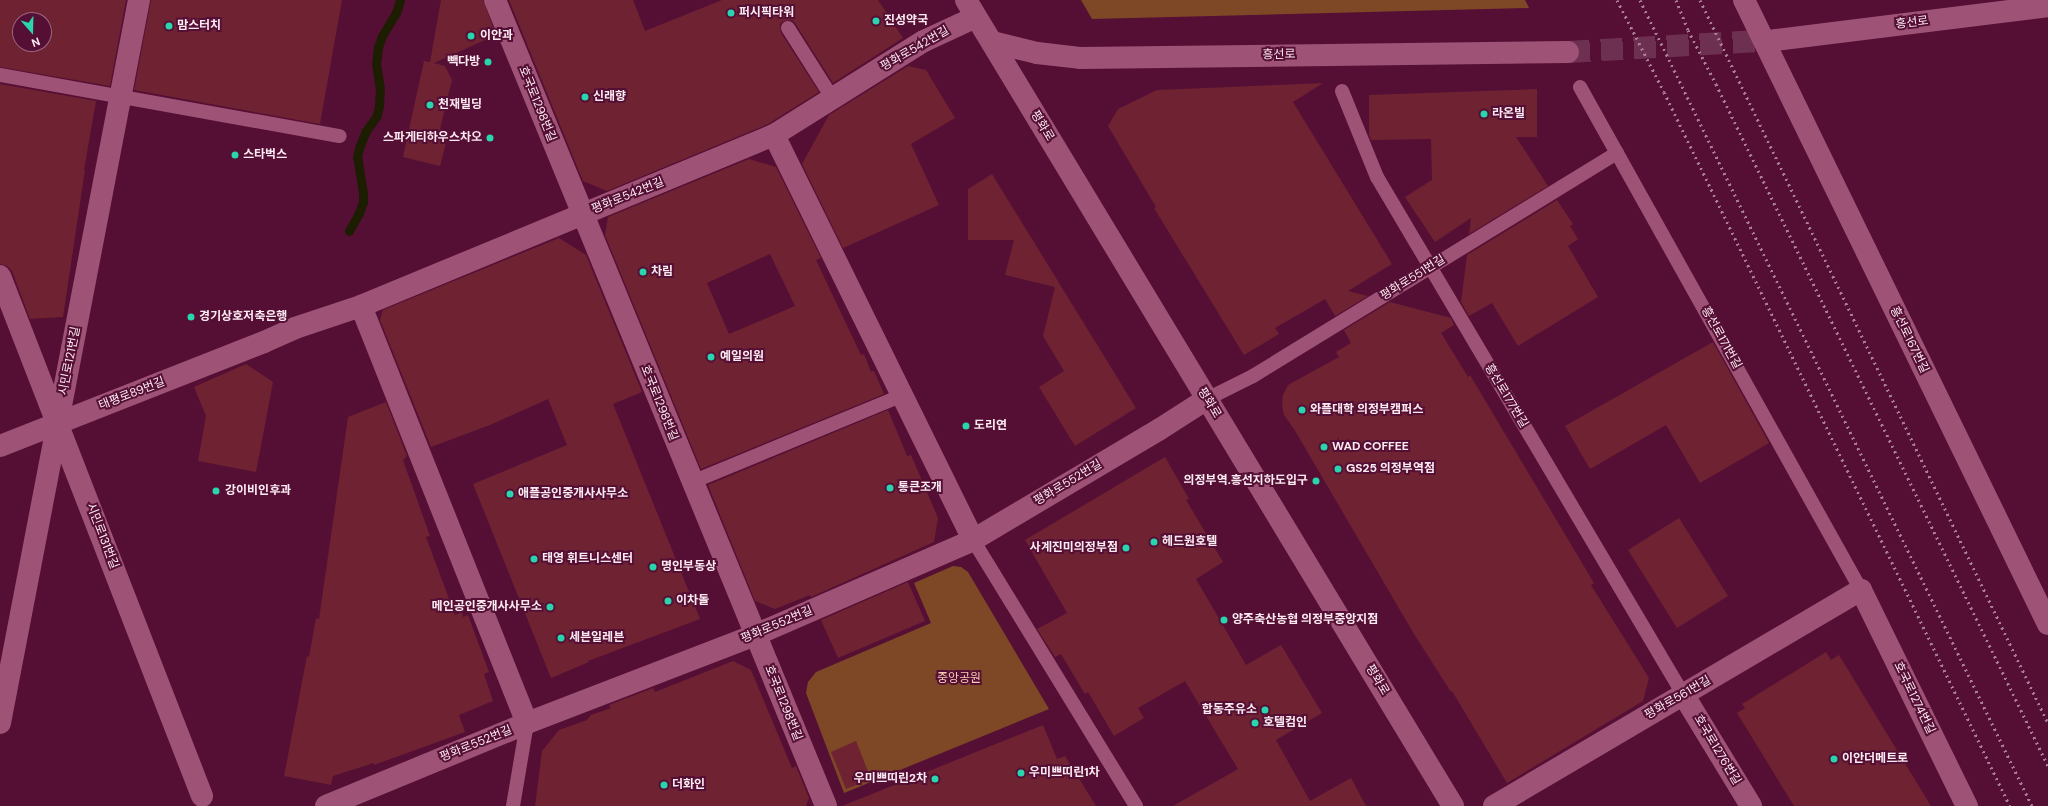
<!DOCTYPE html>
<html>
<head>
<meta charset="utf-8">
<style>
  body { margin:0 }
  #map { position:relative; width:2048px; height:806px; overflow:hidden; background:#550f35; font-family:"DM Sans","Noto Sans KR",sans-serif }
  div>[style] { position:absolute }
  .green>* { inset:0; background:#7e4826 }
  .stream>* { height:9px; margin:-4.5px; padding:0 4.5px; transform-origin:4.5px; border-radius:4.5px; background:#1d1e01 }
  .building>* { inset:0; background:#6f2232 }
  .street-tunnel>* { height:22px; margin-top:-11px; transform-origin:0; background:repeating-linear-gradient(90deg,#6e3051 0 22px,transparent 0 33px) }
  .lane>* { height:14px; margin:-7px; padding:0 7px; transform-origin:7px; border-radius:7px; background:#9e5376 }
  .street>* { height:22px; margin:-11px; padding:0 11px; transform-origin:11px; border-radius:11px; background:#9e5376 }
  .secondary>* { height:22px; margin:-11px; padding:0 11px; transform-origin:11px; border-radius:11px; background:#9e5376 }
  .rail>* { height:3px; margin-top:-1.5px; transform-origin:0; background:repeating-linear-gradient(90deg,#aa7e94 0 2px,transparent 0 6px) }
  .dots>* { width:11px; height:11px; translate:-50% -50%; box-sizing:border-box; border:2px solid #550f35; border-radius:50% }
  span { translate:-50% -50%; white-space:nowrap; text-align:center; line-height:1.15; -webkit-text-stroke:4px #550f35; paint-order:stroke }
  .poi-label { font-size:12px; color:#fceaf1; font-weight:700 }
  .left { translate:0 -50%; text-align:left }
  .right { translate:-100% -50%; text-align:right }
  .street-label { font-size:12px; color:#fceaf1 }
  .park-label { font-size:12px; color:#f7cbb2 }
  .north { position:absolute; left:12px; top:12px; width:40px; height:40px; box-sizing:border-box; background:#550f35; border:1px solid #986780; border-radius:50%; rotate:160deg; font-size:11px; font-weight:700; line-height:16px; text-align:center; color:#fceaf1 }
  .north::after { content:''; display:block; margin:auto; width:14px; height:18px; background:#29d5ac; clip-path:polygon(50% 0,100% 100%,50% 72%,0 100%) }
</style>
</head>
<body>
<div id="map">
  <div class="green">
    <i style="clip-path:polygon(1081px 0,1525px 0,1529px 8px,1092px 19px)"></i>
    <i style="clip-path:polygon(953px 566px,961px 567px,968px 572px,1049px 709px,844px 793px,806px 693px,808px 682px,816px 672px,931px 623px,914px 583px)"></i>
  </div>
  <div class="stream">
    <i style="left:349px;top:231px;width:21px;rotate:-61deg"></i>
    <i style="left:359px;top:213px;width:12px;rotate:-70deg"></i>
    <i style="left:363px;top:202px;width:9px;rotate:-90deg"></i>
    <i style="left:363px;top:193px;width:36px;rotate:-99deg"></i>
    <i style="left:357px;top:157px;width:9px;rotate:-77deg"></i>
    <i style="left:359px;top:148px;width:18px;rotate:-68deg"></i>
    <i style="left:366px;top:131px;width:19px;rotate:-55deg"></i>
    <i style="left:377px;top:115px;width:9px;rotate:-77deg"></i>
    <i style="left:379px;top:106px;width:17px;rotate:-87deg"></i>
    <i style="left:380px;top:89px;width:25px;rotate:-99deg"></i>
    <i style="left:376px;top:64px;width:17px;rotate:-83deg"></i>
    <i style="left:378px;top:47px;width:12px;rotate:-70deg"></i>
    <i style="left:382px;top:36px;width:27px;rotate:-59deg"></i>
    <i style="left:396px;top:13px;width:14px;rotate:-73deg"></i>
  </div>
  <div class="building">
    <i style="clip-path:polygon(evenodd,0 0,126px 0,110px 86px,0 67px,0 0,20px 20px,44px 20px,44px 44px,20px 44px,20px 20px)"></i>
    <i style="clip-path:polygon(151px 0,342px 0,320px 124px,134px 90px)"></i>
    <i style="clip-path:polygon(441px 0,483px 0,496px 35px,434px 63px,445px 66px,452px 80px,440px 129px,449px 131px,440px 166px,403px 157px,424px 61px,430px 62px)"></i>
    <i style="clip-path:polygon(509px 0,633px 0,645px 31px,722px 0,878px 0,903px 38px,833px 83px,795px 23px,792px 20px,784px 21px,780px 24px,781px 33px,819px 92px,768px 124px,607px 191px,583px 181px)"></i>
    <i style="clip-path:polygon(908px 66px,926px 70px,955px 118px,911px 144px,939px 205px,843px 248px,802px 164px,829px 115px)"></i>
    <i style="clip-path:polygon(1323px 83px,1293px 102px,1392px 264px,1348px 291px,1368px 296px,1335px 316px,1325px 299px,1275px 328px,1279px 334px,1244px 355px,1154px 208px,1156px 207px,1108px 126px,1118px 109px,1157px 90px)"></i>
    <i style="clip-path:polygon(0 84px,96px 101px,84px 170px,85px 170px,63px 317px,30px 319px,12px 271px,7px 266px,0 264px)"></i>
    <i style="clip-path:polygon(1537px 89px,1537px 137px,1516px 137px,1548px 186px,1469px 234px,1471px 218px,1435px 242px,1405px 197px,1432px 180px,1431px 139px,1371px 140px,1369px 135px,1369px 95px)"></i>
    <i style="clip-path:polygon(evenodd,749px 159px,776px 167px,821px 258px,816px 260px,861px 355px,864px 354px,871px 372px,874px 371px,884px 394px,701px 469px,605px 235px,608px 217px,749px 159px,770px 254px,795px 306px,729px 334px,707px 283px,770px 254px)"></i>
    <i style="clip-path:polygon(992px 174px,1136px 408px,1075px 446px,1039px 387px,1064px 371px,1043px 336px,1055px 287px,1005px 275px,1014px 240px,968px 240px,968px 189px)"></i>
    <i style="clip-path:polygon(1557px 200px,1573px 224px,1570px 226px,1578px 239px,1568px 246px,1598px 297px,1518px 346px,1492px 303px,1469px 316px,1461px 302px,1467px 255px)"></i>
    <i style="clip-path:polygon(559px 238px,586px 255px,642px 392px,613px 404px,700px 619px,588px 661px,589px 662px,551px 678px,473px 484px,567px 445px,548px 399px,490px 425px,431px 447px,380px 320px,383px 310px)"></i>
    <i style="clip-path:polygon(1390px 302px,1451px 318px,1454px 325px,1441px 333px,1468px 377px,1470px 375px,1594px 583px,1591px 585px,1649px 678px,1643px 701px,1507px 783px,1452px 691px,1451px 692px,1414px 634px,1294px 429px,1284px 415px,1282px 405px,1283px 395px,1288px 385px,1339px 357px,1336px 352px,1351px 343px,1344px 330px)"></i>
    <i style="clip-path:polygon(1713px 342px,1769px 443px,1700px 483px,1666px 425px,1590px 469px,1565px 426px)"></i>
    <i style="clip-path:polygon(246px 364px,273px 382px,256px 472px,198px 461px,206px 416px,194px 387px)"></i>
    <i style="clip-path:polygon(386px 402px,407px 456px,403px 460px,430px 536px,426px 537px,455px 615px,462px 612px,463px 617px,468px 615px,489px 672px,484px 674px,493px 701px,459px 715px,465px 732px,374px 765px,374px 763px,333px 776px,331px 785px,284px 776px,307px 656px,309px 657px,316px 618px,319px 619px,348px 417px)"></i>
    <i style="clip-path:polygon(888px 410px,907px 456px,911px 455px,938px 518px,934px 542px,811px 597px,810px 595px,775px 609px,755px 601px,708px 485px)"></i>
    <i style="clip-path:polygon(1165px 457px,1189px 499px,1186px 500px,1223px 562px,1196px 579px,1246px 665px,1281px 645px,1322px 713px,1276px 740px,1310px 801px,1351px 778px,1366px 806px,1173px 806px,1238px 769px,1185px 681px,1138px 708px,1144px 718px,1114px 736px,1088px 692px,1085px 694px,1061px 654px,1055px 657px,1037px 629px,1067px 613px,1025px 540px)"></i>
    <i style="clip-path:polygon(1679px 518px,1728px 596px,1677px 628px,1628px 550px)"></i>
    <i style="clip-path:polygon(908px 582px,925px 621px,838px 658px,821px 620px)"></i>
    <i style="clip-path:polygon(1826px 652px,1831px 660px,1839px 655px,1931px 806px,1794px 806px,1737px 713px,1745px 708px,1742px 704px)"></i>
    <i style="clip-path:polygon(733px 661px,751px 670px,792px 768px,796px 766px,809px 798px,806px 806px,535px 806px,542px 751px,559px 730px,587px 720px,591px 715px,611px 708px,609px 705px,653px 688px,655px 692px)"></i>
    <i style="clip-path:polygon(1043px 725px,1057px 759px,1065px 756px,1096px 806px,842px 806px)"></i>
    <i style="clip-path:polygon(856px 741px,871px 779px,846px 789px,831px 752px)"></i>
  </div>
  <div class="street-tunnel">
    <i style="left:1568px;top:52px;width:208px;rotate:-3.3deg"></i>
  </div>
  <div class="lane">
    <i style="left:788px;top:28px;width:84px;rotate:57.6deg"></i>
    <i style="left:0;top:75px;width:345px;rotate:10.2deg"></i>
    <i style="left:1580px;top:87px;width:576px;rotate:60.81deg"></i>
    <i style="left:1342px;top:91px;width:93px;rotate:67.9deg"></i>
    <i style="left:1377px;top:177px;width:601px;rotate:59.38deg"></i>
    <i style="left:1207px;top:399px;width:51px;rotate:-26.6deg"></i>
    <i style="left:1253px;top:376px;width:427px;rotate:-31.5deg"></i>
    <i style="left:692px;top:482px;width:226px;rotate:-22.4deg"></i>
    <i style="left:973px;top:540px;width:312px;rotate:58.5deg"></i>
    <i style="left:513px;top:806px;width:84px;rotate:-80.4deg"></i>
  </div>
  <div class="street">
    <i style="left:495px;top:0;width:871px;rotate:67.67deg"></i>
    <i style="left:1744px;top:0;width:694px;rotate:64.03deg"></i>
    <i style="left:1776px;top:40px;width:274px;rotate:-7.1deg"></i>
    <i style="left:992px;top:42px;width:46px;rotate:13.7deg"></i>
    <i style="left:1037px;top:53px;width:43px;rotate:6.6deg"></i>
    <i style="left:1080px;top:58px;width:488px;rotate:-0.7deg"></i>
    <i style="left:774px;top:135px;width:451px;rotate:63.8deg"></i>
    <i style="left:0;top:276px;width:558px;rotate:68.77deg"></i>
    <i style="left:361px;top:306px;width:449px;rotate:68.3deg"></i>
    <i style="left:0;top:446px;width:284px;rotate:-21.5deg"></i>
    <i style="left:264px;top:342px;width:34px;rotate:-24deg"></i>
    <i style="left:295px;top:328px;width:70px;rotate:-18.4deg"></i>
    <i style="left:361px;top:306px;width:447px;rotate:-22.5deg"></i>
    <i style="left:774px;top:135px;width:177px;rotate:-32.1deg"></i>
    <i style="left:924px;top:41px;width:57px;rotate:-24.8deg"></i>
    <i style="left:1683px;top:694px;width:131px;rotate:58.7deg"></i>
    <i style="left:0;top:723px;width:736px;rotate:-79.12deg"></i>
    <i style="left:326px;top:806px;width:217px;rotate:-22.4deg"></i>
    <i style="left:527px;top:723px;width:244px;rotate:-21.1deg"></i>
    <i style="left:755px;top:635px;width:238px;rotate:-23.5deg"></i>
    <i style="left:973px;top:540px;width:217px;rotate:-30.7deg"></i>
    <i style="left:1160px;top:429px;width:56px;rotate:-32.6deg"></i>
    <i style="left:1494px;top:806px;width:426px;rotate:-30.5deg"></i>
    <i style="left:1861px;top:590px;width:241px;rotate:63.9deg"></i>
  </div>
  <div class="secondary">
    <i style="left:966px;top:0;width:942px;rotate:58.86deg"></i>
  </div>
  <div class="rail">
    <i style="left:1617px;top:0;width:103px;rotate:62.9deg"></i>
    <i style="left:1664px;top:92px;width:793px;rotate:64.15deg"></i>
    <i style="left:1640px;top:0;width:896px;rotate:64.06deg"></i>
    <i style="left:1676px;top:0;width:32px;rotate:68deg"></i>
    <i style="left:1688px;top:30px;width:61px;rotate:62.6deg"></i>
    <i style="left:1716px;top:84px;width:759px;rotate:64.04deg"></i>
    <i style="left:1700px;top:0;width:802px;rotate:64.3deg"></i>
  </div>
  <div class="dots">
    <i style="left:731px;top:13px;background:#29d5ac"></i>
    <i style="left:876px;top:21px;background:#29d5ac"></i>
    <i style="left:169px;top:26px;background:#29d5ac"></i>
    <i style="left:471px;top:36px;background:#29d5ac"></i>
    <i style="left:488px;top:62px;background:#29d5ac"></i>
    <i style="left:585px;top:97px;background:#29d5ac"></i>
    <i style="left:430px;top:105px;background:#29d5ac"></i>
    <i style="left:1484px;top:114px;background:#29d5ac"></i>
    <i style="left:490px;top:138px;background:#29d5ac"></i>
    <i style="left:235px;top:155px;background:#29d5ac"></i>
    <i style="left:643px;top:272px;background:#29d5ac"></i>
    <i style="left:191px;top:317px;background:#29d5ac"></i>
    <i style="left:711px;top:357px;background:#29d5ac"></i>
    <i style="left:1302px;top:410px;background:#29d5ac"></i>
    <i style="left:966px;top:426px;background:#29d5ac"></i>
    <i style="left:1324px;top:447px;background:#29d5ac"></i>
    <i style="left:1338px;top:469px;background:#29d5ac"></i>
    <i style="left:1316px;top:481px;background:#29d5ac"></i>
    <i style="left:890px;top:488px;background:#29d5ac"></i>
    <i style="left:216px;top:491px;background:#29d5ac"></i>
    <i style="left:510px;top:494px;background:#29d5ac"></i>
    <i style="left:1154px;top:542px;background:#29d5ac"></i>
    <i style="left:1126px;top:548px;background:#29d5ac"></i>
    <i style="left:534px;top:559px;background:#29d5ac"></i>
    <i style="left:653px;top:567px;background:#29d5ac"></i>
    <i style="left:668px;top:601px;background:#29d5ac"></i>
    <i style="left:550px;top:607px;background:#29d5ac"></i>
    <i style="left:1224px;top:620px;background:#29d5ac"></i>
    <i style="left:561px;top:638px;background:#29d5ac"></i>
    <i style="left:1265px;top:710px;background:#29d5ac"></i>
    <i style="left:1255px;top:723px;background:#29d5ac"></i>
    <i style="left:1834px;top:759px;background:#29d5ac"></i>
    <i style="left:1021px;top:773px;background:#29d5ac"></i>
    <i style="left:935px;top:779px;background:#29d5ac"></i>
    <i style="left:664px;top:785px;background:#29d5ac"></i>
  </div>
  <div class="poi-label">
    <span class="left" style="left:739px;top:13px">퍼시픽타워</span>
    <span class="left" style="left:884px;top:21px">진성약국</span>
    <span class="left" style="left:177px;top:26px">맘스터치</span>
    <span class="left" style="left:480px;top:36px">이안과</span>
    <span class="right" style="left:480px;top:62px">빽다방</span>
    <span class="left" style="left:593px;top:97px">신래향</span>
    <span class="left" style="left:438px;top:105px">천재빌딩</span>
    <span class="left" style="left:1492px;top:114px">라온빌</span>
    <span class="right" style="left:482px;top:138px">스파게티하우스차오</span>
    <span class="left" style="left:243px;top:155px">스타벅스</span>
    <span class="left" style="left:651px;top:272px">차림</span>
    <span class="left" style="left:199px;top:317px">경기상호저축은행</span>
    <span class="left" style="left:720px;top:357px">예일의원</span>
    <span class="left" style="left:1310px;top:410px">와플대학 의정부캠퍼스</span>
    <span class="left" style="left:974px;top:426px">도리연</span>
    <span class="left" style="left:1332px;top:447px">WAD COFFEE</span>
    <span class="left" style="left:1346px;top:469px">GS25 의정부역점</span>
    <span class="right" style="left:1308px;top:481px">의정부역.흥선지하도입구</span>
    <span class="left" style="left:898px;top:488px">통큰조개</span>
    <span class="left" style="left:225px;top:491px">강이비인후과</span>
    <span class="left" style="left:518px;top:494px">애플공인중개사사무소</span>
    <span class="left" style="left:1162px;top:542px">헤드원호텔</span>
    <span class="right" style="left:1118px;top:548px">사계진미의정부점</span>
    <span class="left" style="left:542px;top:559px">태영 휘트니스센터</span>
    <span class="left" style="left:661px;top:567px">명인부동상</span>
    <span class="left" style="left:676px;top:601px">이차돌</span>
    <span class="right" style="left:542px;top:607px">메인공인중개사사무소</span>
    <span class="left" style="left:1232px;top:620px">양주축산농협 의정부중앙지점</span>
    <span class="left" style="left:569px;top:638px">세븐일레븐</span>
    <span class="right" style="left:1257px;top:710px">합동주유소</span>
    <span class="left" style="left:1263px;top:723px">호텔컴인</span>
    <span class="left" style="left:1842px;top:759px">이안더메트로</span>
    <span class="left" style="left:1029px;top:773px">우미쁘띠린1차</span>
    <span class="right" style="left:927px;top:779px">우미쁘띠린2차</span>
    <span class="left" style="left:672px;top:785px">더화인</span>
  </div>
  <div class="street-label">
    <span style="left:1912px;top:23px;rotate:-7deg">흥선로</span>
    <span style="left:915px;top:49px;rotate:-30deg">평화로542번길</span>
    <span style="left:1279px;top:55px;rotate:-1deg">흥선로</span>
    <span style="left:537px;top:104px;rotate:68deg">호국로1298번길</span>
    <span style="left:1042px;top:126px;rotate:59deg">평화로</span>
    <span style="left:628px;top:196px;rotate:-22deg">평화로542번길</span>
    <span style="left:1413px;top:278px;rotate:-32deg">평화로551번길</span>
    <span style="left:1721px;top:338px;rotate:61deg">흥선로171번길</span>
    <span style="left:1909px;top:340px;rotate:64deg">흥선로167번길</span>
    <span style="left:70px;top:361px;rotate:-79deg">시민로121번길</span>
    <span style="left:132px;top:394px;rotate:-21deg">태평로89번길</span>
    <span style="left:1506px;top:396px;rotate:59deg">흥선로177번길</span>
    <span style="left:659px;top:403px;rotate:68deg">호국로1298번길</span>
    <span style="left:1209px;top:403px;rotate:59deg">평화로</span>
    <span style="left:1068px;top:483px;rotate:-31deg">평화로552번길</span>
    <span style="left:102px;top:536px;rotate:69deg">시민로131번길</span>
    <span style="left:777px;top:625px;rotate:-23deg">평화로552번길</span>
    <span style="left:1377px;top:680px;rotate:59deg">평화로</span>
    <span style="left:1678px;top:698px;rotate:-30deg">평화로561번길</span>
    <span style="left:1914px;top:698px;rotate:64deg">호국로1274번길</span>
    <span style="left:783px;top:703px;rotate:68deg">호국로1298번길</span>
    <span style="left:476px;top:744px;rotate:-22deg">평화로552번길</span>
    <span style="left:1717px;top:750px;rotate:59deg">호국로1276번길</span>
  </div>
  <div class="park-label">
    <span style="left:959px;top:679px">중앙공원</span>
  </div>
  <div class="north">N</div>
</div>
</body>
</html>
